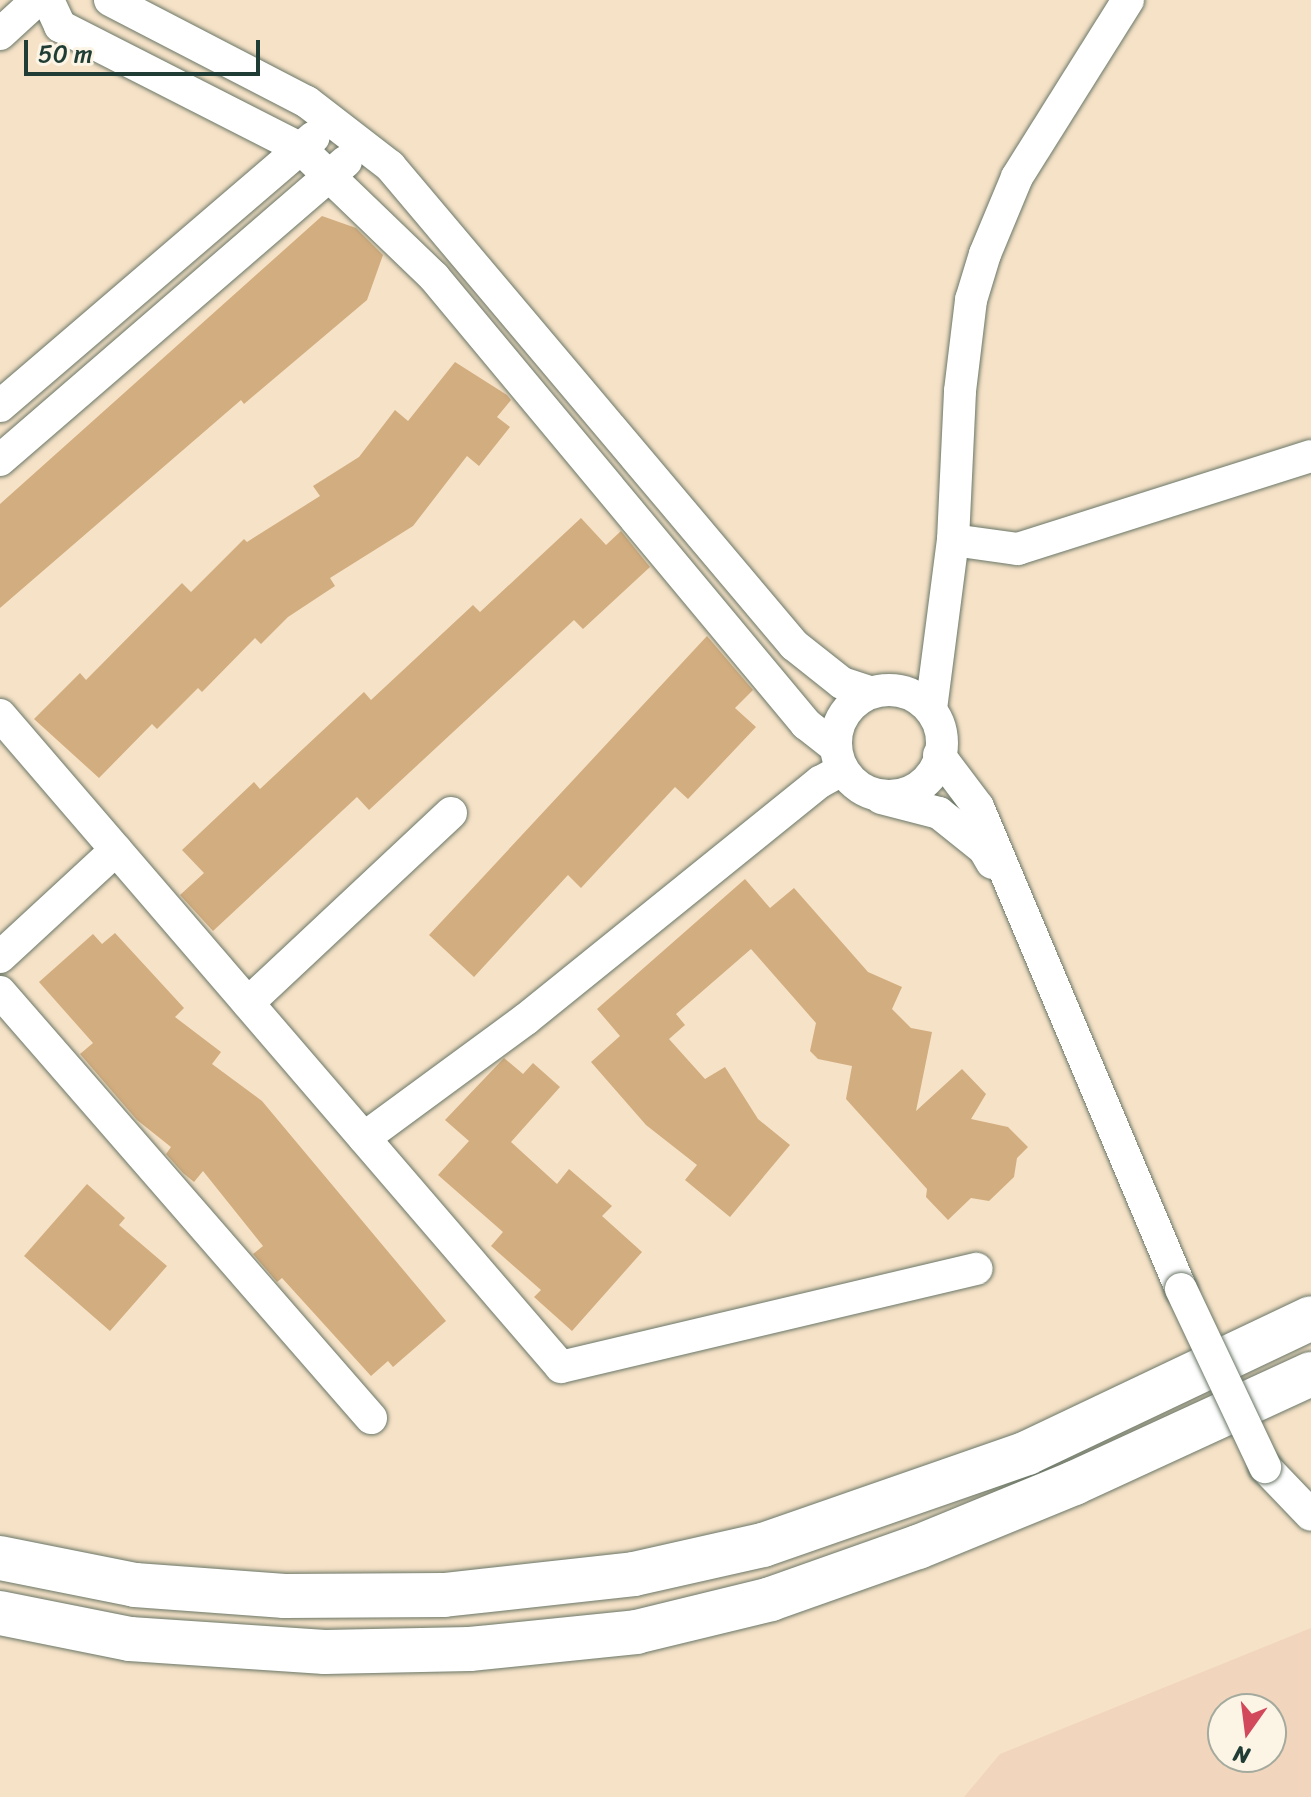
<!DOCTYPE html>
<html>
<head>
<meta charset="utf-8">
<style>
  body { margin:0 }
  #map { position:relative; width:1311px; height:1797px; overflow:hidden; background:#f6e2c7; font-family:Sriracha,sans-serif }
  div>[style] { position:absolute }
  .built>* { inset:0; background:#f1d5bd }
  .building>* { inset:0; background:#d2ad7f }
  .roads { filter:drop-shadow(0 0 2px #6a7767) drop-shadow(0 0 2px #6a7767) }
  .street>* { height:32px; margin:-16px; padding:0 16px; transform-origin:16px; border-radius:16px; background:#fff }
  .street>.ring { margin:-16px; padding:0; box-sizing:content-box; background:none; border:32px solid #fff; border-radius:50% }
  .highway>* { height:44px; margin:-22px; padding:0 22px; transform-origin:22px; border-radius:22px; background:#fff }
  .bridges { filter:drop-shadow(0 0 2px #6a7767) drop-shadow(0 0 2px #6a7767) }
  .street-bridge>* { height:32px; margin:-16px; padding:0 16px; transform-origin:16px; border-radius:16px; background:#fff }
  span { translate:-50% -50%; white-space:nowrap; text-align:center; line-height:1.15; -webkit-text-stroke:8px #fcf5e5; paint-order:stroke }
  .north { position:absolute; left:1207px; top:1693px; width:80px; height:80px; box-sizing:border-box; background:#fcf5e5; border:2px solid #a4ab9e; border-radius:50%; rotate:194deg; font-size:22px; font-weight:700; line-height:32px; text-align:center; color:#1f3d34 }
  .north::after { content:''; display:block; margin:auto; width:28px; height:36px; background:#d1495b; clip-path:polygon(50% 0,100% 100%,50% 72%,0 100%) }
  .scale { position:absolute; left:24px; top:40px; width:236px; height:36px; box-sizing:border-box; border:4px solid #1f3d34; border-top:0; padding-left:10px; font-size:24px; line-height:28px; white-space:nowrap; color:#1f3d34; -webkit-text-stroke:6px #fcf5e5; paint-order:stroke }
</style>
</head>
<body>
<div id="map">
  <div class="built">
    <i style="clip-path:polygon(evenodd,1311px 1628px,1311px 1797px,964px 1797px,1000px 1754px,1311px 1628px,1223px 1709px,1271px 1709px,1271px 1757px,1223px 1757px,1223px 1709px)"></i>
  </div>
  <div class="building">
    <i style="clip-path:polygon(322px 216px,356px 228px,383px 255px,367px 300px,244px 404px,241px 400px,0 608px,0 504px)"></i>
    <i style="clip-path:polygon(455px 362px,507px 395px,511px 400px,497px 417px,510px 427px,479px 466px,467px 456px,413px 526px,330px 578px,335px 586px,288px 617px,261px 644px,255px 638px,202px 692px,198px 688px,157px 729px,152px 724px,99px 778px,34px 719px,80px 673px,86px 680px,182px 583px,191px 592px,244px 539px,247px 542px,320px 496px,313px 486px,359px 457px,395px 410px,408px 421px)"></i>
    <i style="clip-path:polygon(581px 518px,606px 545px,621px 531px,650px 567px,583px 629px,574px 620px,369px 810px,357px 797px,213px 931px,180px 895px,204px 873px,182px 850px,254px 782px,260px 789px,364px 692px,371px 700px,473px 605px,480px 612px)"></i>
    <i style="clip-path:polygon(707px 636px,753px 690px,735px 708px,756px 727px,688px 799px,675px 787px,581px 888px,568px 875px,474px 977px,429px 935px)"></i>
    <i style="clip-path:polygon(745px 879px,770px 908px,794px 888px,868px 972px,902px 987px,892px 1009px,911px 1028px,932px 1032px,916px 1111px,962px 1069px,986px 1094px,971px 1119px,1008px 1127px,1028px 1147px,1017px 1158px,1014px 1177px,989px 1201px,971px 1198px,948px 1220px,926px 1197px,927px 1189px,846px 1099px,852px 1066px,818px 1059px,810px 1051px,816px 1023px,751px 949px,676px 1014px,685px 1025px,669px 1039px,705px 1079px,725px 1067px,758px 1119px,790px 1145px,730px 1217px,685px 1180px,697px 1165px,646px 1125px,591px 1062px,620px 1036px,597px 1009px)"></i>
    <i style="clip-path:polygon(115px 933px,184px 1008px,175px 1017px,221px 1052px,212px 1064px,262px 1101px,446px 1321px,393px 1367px,388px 1361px,371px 1376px,282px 1278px,277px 1282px,253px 1254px,263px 1246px,203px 1171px,194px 1182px,183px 1173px,166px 1154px,171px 1147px,137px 1120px,80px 1054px,93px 1043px,39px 982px,93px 934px,102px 944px)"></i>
    <i style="clip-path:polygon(504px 1058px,523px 1074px,533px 1063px,560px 1087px,511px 1142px,557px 1184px,569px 1169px,612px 1206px,602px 1216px,642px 1252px,572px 1331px,534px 1297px,541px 1290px,491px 1246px,503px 1232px,438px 1175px,469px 1141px,445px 1120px)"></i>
    <i style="clip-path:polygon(87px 1184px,125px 1218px,119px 1225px,167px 1266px,110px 1331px,24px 1256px)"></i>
  </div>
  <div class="roads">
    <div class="street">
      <i style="left:48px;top:0;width:29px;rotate:65deg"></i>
      <i style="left:60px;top:26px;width:271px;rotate:27deg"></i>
      <i style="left:301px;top:149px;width:185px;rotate:43.9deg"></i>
      <i style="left:434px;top:277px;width:582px;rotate:50.23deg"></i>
      <i style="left:806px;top:724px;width:36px;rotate:38deg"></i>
      <i style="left:110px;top:0;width:222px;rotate:27.4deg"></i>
      <i style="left:307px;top:102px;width:105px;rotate:37.6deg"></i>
      <i style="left:390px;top:166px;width:627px;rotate:49.85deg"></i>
      <i style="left:794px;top:645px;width:61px;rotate:38.4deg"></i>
      <i style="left:842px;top:683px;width:28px;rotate:18deg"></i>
      <i style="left:0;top:34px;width:50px;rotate:-42.6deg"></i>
      <i style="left:0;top:406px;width:413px;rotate:-40.6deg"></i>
      <i style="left:0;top:460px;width:457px;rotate:-40.8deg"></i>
      <i style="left:953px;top:540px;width:149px;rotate:-87.3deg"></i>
      <i style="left:960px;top:391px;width:92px;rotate:-83.1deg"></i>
      <i style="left:971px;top:300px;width:48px;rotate:-73.1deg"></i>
      <i style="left:985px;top:254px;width:83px;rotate:-67.4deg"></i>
      <i style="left:1017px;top:177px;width:209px;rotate:-57.9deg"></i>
      <i class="ring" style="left:836px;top:690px;width:74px;height:74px"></i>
      <i style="left:931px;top:709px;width:170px;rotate:-82.6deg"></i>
      <i style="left:953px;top:540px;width:66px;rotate:7.9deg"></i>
      <i style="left:1018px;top:549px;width:307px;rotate:-17.6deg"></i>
      <i style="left:0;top:715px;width:860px;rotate:49.29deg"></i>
      <i style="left:561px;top:1367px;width:427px;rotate:-13.3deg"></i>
      <i style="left:939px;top:755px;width:65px;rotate:53.1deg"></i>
      <i style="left:978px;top:807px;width:523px;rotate:67.16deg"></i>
      <i style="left:881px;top:798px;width:60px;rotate:14.5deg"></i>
      <i style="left:939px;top:813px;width:58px;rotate:38.7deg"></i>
      <i style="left:984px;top:849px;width:16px;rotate:60deg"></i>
      <i style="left:0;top:957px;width:158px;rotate:-42.7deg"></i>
      <i style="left:0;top:992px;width:565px;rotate:48.95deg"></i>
      <i style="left:248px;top:1003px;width:278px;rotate:-43.1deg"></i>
      <i style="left:364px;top:1138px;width:201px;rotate:-36.3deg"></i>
      <i style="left:526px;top:1019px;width:378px;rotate:-38.9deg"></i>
      <i style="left:820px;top:782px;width:26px;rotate:-29deg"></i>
      <i style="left:1265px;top:1467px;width:66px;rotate:46.2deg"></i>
    </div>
    <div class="highway">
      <i style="left:0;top:1558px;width:138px;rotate:11.3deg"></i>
      <i style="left:135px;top:1585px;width:150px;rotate:4.2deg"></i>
      <i style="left:285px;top:1596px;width:159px;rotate:-0.4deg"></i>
      <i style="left:444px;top:1595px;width:191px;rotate:-6.3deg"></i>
      <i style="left:634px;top:1574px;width:132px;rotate:-12.7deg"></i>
      <i style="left:763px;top:1545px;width:280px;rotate:-19.2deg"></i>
      <i style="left:1027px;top:1453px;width:314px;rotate:-25.4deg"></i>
      <i style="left:0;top:1613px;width:133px;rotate:11.3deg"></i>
      <i style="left:130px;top:1639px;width:195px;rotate:3.8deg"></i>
      <i style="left:325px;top:1652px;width:145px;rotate:-1.2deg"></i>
      <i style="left:470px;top:1649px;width:167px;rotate:-5.8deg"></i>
      <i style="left:636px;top:1632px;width:139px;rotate:-13.7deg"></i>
      <i style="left:771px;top:1599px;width:156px;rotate:-19.5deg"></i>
      <i style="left:918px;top:1547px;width:169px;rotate:-22.3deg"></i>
      <i style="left:1074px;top:1483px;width:261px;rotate:-24.7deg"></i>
    </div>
  </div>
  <div class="bridges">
    <div class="street-bridge">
      <i style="left:1181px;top:1289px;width:197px;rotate:64.7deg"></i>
    </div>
  </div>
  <div class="north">N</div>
  <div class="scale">50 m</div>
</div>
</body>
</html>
